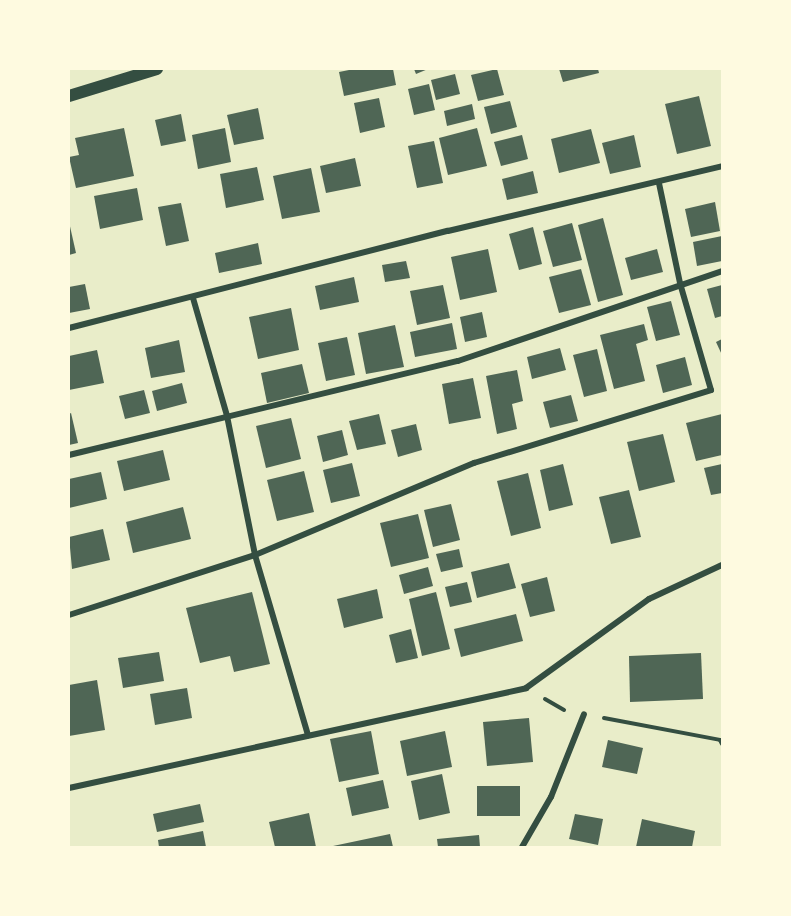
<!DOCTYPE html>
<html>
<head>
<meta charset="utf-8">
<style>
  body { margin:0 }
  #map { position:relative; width:791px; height:916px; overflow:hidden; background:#e9edc9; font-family:Lora,serif }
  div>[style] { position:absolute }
  .building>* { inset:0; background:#4f6655 }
  .path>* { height:4px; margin:-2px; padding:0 2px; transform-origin:2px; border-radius:2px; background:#344e41 }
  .minor>* { height:6px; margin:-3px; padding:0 3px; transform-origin:3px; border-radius:3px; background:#344e41 }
  .secondary>* { height:12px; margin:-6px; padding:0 6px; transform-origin:6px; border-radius:6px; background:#344e41 }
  span { translate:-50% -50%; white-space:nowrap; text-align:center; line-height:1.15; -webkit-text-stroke:6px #fefae0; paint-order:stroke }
  .frame { position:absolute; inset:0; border:70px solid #fefae0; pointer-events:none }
</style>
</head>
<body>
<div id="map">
  <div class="building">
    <i style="clip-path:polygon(354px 69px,393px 69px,396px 85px,344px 96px,339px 72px)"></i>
    <i style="clip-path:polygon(414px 69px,428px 69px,416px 74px)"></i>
    <i style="clip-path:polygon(497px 69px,504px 95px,478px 101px,471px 75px)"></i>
    <i style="clip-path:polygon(559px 69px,598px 69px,599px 73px,563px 82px)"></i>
    <i style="clip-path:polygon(455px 74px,460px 94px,436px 100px,431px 80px)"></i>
    <i style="clip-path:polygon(429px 84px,435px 110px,414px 115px,408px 89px)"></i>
    <i style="clip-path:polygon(699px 96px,711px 146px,677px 154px,665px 104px)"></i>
    <i style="clip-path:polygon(379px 98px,385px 127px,360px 133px,354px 103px)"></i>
    <i style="clip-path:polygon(510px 101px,517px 127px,491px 134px,484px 107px)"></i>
    <i style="clip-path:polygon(472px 104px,475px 119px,447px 126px,444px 111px)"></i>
    <i style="clip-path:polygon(258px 108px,264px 139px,234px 145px,227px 115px)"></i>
    <i style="clip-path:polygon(181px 114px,186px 141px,161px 146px,155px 120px)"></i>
    <i style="clip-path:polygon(124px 128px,134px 176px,76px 188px,69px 157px,79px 155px,75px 138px)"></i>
    <i style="clip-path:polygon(225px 128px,231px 162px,198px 169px,192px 135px)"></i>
    <i style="clip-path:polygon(477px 128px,487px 166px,448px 175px,439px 138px)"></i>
    <i style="clip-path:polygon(591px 129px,600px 163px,559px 173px,551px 139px)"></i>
    <i style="clip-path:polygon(522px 135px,528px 159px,501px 166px,494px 142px)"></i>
    <i style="clip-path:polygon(634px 135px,641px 167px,610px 174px,602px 143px)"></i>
    <i style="clip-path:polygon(434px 141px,443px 183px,417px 188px,408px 146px)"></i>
    <i style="clip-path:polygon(355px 158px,361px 186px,326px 193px,320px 166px)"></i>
    <i style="clip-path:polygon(257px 167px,264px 200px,226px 208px,220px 174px)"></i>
    <i style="clip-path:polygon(311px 168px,320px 212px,282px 219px,273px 176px)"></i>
    <i style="clip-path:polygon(533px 171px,538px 193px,507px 200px,502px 179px)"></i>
    <i style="clip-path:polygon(137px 188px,143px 220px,100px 229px,94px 196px)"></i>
    <i style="clip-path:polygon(715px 202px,720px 231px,691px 237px,685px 209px)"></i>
    <i style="clip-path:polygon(181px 203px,189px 241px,166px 246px,158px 207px)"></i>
    <i style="clip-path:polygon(603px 218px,623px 295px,598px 302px,578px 225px)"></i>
    <i style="clip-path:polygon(69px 222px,76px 253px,69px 255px)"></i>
    <i style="clip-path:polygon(572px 223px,582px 260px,553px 267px,543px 231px)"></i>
    <i style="clip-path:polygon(533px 227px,542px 264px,519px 270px,509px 234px)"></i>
    <i style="clip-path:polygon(722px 236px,722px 261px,697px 266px,693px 242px)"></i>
    <i style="clip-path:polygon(258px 243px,262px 264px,219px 273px,215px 253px)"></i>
    <i style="clip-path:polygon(488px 249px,497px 292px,460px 300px,451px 257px)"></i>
    <i style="clip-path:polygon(657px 249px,663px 272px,631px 280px,625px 258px)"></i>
    <i style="clip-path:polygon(406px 261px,410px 278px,385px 282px,382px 265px)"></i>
    <i style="clip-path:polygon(581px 269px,591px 305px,559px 313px,549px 277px)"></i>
    <i style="clip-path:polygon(354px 277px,359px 302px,320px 310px,315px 286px)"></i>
    <i style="clip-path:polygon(85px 284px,90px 309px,69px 313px,69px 287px)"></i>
    <i style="clip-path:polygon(443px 285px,450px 318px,417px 325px,410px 291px)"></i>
    <i style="clip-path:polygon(722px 285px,722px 316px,715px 318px,707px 289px)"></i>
    <i style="clip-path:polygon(671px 301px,680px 335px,656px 341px,647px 307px)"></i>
    <i style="clip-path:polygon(291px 308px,299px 350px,258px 359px,249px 317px)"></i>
    <i style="clip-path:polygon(482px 312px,487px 337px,465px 342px,460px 317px)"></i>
    <i style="clip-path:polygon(452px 323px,457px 349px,415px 357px,410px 332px)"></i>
    <i style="clip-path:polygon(644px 324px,648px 340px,636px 344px,645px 381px,614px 389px,600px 335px)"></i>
    <i style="clip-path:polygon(395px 325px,404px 367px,366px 374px,358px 333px)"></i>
    <i style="clip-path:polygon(347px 337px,355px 375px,326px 381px,318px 343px)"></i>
    <i style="clip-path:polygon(722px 339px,722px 355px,716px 342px)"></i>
    <i style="clip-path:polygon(179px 340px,185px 372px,151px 378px,145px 348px)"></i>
    <i style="clip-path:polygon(560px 348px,566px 370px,532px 379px,527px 357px)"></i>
    <i style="clip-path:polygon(597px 349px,607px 391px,584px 397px,573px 355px)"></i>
    <i style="clip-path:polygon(97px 350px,104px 383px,69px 390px,69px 356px)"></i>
    <i style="clip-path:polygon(685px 357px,692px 385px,663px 393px,656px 365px)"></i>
    <i style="clip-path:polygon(302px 364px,309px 393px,267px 403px,261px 373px)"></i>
    <i style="clip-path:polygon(517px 370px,523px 401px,512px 404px,517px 429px,497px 434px,486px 376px)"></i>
    <i style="clip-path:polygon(473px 378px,481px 418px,449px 424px,442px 384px)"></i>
    <i style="clip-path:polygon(182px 383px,187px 403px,157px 411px,152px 391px)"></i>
    <i style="clip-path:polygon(144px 390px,150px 413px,125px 419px,119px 396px)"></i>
    <i style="clip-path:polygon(571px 395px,578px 421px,550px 428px,543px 402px)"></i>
    <i style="clip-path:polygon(71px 413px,78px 443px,69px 445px,69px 414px)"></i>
    <i style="clip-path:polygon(379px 414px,386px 444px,357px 450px,349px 421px)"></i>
    <i style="clip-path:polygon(722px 414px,722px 455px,696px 461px,686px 423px)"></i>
    <i style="clip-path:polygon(291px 418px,301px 459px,266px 468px,256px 426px)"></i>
    <i style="clip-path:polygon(416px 424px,422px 450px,398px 457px,391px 430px)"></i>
    <i style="clip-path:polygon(342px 430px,348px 455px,323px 462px,317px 436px)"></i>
    <i style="clip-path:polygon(663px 434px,675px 482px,639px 491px,627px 442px)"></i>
    <i style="clip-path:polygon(163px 450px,170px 480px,124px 491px,117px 461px)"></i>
    <i style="clip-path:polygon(352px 463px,360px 496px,331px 503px,323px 470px)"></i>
    <i style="clip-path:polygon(563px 464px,573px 505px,549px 511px,540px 470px)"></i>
    <i style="clip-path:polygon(722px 464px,722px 493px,711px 495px,704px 468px)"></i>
    <i style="clip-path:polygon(304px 471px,314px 512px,277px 521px,267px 480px)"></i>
    <i style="clip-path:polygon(101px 472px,107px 499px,69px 508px,69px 479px)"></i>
    <i style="clip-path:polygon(528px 473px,541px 528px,511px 536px,497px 481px)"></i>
    <i style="clip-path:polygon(629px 490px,641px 537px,611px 544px,599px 497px)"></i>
    <i style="clip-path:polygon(451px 504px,460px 540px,433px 547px,424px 510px)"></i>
    <i style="clip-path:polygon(183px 507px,191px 539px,133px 553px,126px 522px)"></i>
    <i style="clip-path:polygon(418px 514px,429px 558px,391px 567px,380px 523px)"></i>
    <i style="clip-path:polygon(103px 529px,110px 560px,72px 569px,69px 537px)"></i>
    <i style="clip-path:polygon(459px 549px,463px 567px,441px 572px,436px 554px)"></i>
    <i style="clip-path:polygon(509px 563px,516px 588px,477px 598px,471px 572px)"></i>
    <i style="clip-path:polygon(428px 567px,433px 586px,404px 594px,399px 575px)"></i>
    <i style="clip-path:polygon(547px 577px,555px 611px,530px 617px,521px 584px)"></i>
    <i style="clip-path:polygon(467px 582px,472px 602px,450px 607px,445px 587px)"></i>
    <i style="clip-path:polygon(377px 589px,383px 618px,344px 628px,337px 599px)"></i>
    <i style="clip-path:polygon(252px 592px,270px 664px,234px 672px,230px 656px,200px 663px,186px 608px)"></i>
    <i style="clip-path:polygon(436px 592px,450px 649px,422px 656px,409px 599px)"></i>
    <i style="clip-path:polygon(516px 614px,523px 641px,461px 657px,454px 629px)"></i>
    <i style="clip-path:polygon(411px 629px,418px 658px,396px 663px,389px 635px)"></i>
    <i style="clip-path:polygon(159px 652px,164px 681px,123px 688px,118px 658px)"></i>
    <i style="clip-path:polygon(701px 653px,703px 699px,630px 702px,629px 656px)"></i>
    <i style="clip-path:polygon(97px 680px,105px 730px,69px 736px,69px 685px)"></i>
    <i style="clip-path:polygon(187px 688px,192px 718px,155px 725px,150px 694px)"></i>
    <i style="clip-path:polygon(529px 718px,533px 762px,487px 766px,483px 722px)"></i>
    <i style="clip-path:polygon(371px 731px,379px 774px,339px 782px,330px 739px)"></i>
    <i style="clip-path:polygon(445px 731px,452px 767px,407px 776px,400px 741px)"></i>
    <i style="clip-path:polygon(608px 740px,643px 748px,637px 774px,602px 767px)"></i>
    <i style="clip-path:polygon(442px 774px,450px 813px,419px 820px,411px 781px)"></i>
    <i style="clip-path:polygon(383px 780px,389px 808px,352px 816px,346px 788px)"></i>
    <i style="clip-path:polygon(477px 786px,520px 786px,520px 816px,477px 816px)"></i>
    <i style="clip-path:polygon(200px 804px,204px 822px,157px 832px,153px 814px)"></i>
    <i style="clip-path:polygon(309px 813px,316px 847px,275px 847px,269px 822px)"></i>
    <i style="clip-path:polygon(575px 814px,603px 819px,598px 845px,569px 839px)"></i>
    <i style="clip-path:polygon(642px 819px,695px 831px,692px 847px,636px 847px)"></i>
    <i style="clip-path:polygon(203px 831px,206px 847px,159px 847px,158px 840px)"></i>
    <i style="clip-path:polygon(390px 834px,393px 847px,334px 847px,333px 846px)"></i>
    <i style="clip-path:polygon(479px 835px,480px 847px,438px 847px,437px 839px)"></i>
  </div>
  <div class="path">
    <i style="left:545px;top:699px;width:22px;rotate:30deg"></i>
    <i style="left:604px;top:718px;width:118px;rotate:10.7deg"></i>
    <i style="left:720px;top:740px;width:4px;rotate:63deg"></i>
  </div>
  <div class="minor">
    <i style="left:193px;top:298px;width:123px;rotate:73.9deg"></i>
    <i style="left:227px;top:416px;width:142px;rotate:78.6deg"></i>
    <i style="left:255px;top:555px;width:188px;rotate:73.6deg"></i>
    <i style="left:69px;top:328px;width:391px;rotate:-14.4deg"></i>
    <i style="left:448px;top:231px;width:282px;rotate:-13.3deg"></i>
    <i style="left:69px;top:455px;width:400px;rotate:-13.6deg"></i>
    <i style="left:458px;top:361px;width:279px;rotate:-18.8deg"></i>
    <i style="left:69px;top:615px;width:195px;rotate:-17.9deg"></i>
    <i style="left:255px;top:555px;width:238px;rotate:-22.8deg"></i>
    <i style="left:474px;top:463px;width:248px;rotate:-17.1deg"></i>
    <i style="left:711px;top:390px;width:111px;rotate:-106.2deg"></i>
    <i style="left:680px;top:283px;width:102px;rotate:-101.9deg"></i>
    <i style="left:69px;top:788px;width:468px;rotate:-12.3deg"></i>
    <i style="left:526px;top:688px;width:152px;rotate:-35.9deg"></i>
    <i style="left:649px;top:599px;width:81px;rotate:-25deg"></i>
    <i style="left:522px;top:847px;width:58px;rotate:-59.9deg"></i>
    <i style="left:551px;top:797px;width:89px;rotate:-68.3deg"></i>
  </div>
  <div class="secondary">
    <i style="left:69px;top:96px;width:92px;rotate:-17.1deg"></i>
  </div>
  <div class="frame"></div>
</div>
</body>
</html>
